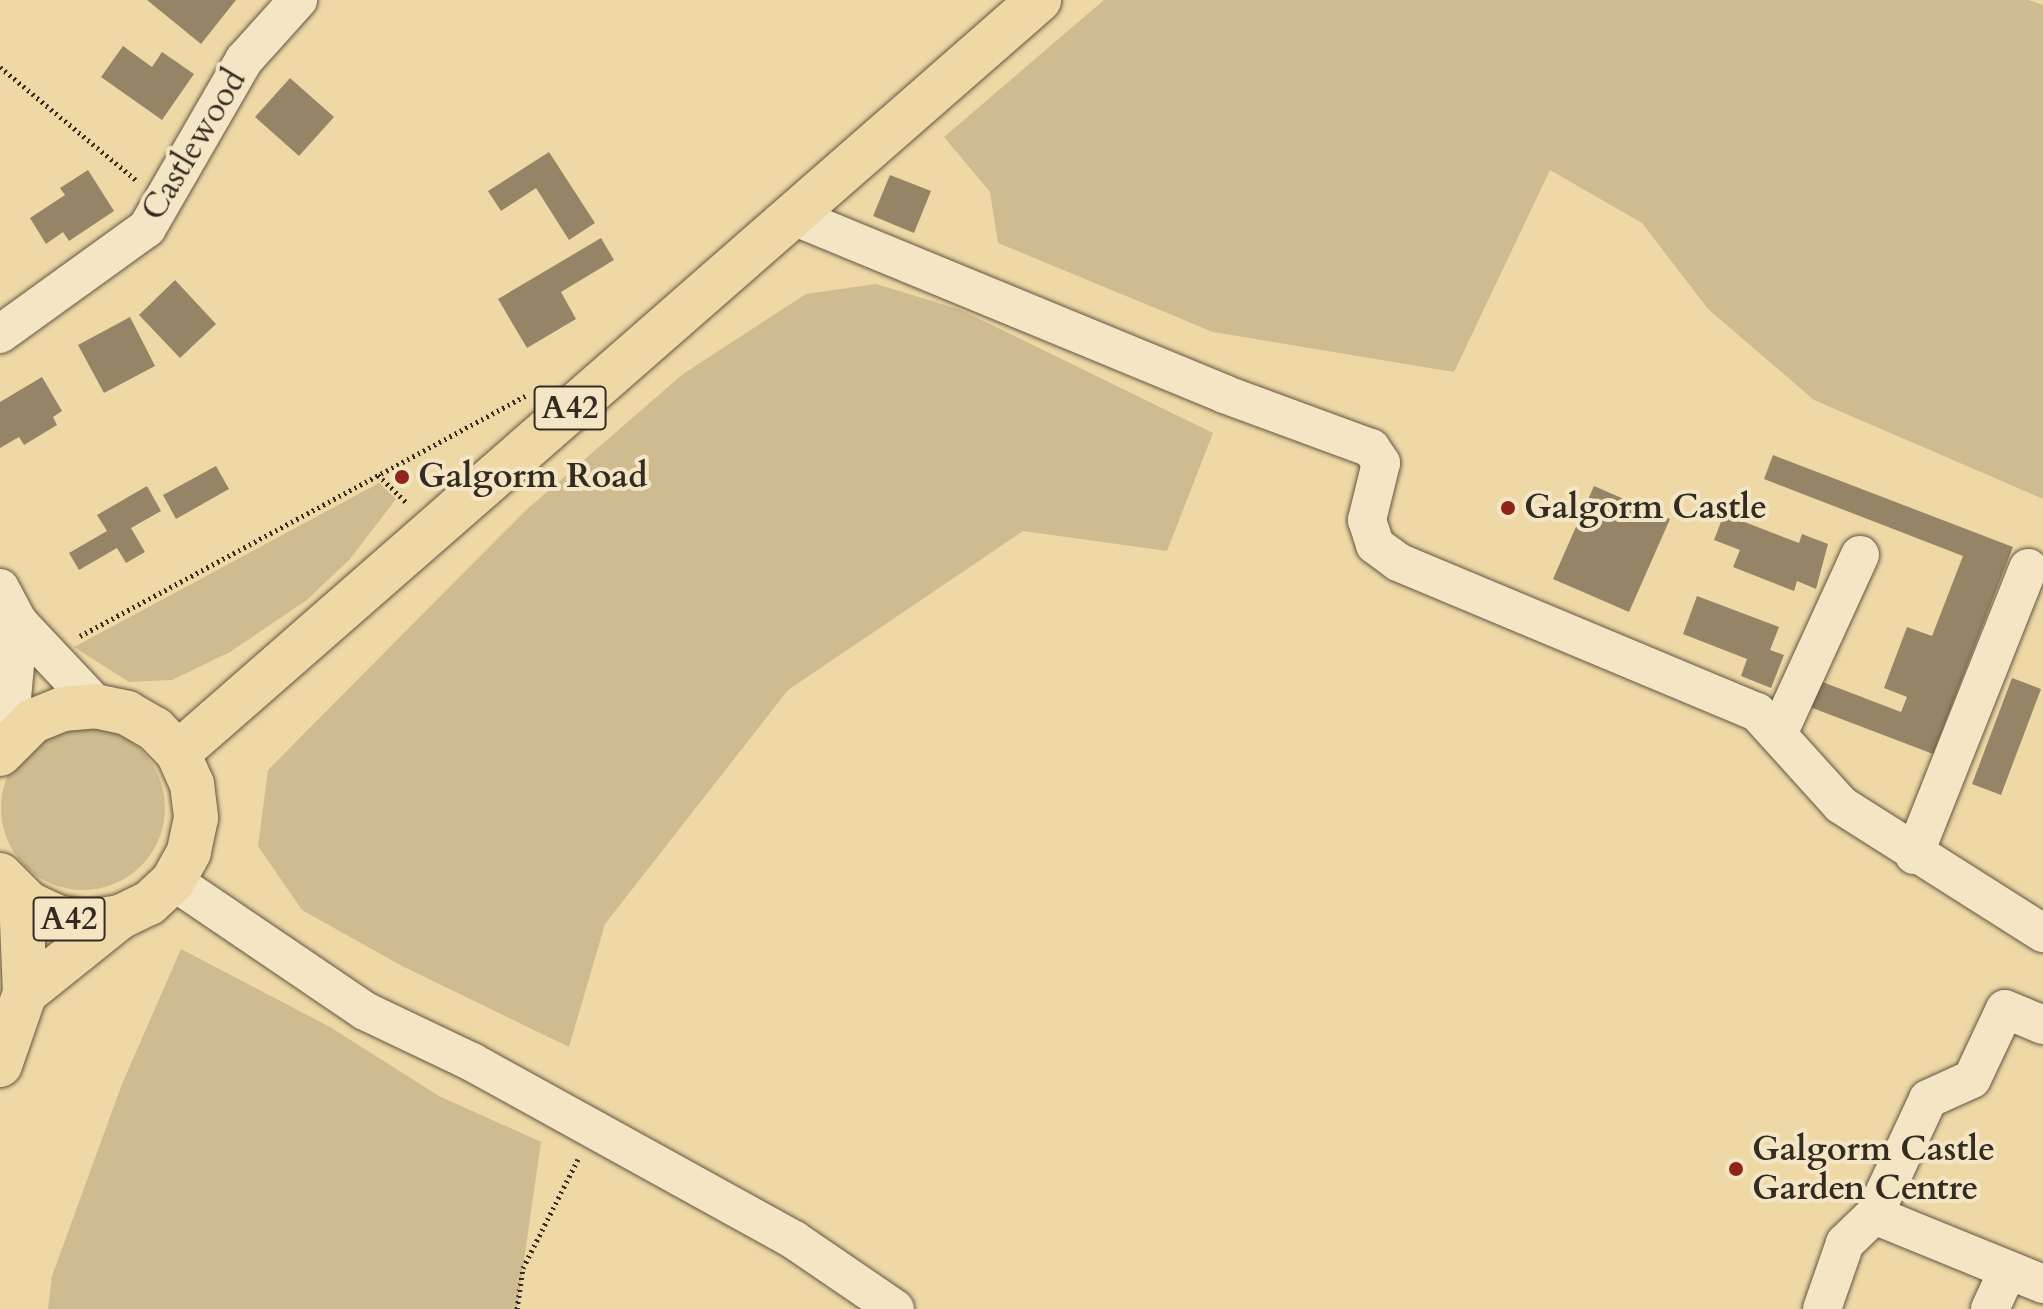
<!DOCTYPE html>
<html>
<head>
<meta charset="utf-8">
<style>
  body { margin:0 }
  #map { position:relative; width:2043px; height:1309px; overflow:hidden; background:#eed8a6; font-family:Cardo,serif }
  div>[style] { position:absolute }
  .green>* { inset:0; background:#cebb8f }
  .round { border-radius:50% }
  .building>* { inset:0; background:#958566 }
  .path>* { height:5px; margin-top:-2.5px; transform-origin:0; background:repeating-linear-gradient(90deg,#342c21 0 2px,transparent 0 6px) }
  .roads { filter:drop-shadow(0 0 2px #625742) drop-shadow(0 0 2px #625742) }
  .minor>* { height:38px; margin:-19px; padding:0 19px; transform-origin:19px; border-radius:19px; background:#f4e6c5 }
  .major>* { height:44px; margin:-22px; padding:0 22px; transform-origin:22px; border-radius:22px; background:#eed8a6 }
  .dots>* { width:22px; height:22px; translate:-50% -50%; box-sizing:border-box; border:4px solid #f4e6c5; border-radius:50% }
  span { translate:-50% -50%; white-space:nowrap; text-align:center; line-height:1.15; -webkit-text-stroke:8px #f4e6c5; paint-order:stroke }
  .shield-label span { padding:2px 6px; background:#f4e6c5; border:2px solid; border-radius:6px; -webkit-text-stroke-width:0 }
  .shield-label { font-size:32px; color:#342c21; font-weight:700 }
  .street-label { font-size:34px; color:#342c21 }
  .poi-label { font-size:34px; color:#342c21; font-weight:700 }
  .left { translate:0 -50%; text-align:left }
</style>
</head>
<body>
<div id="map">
  <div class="green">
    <i style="clip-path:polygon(1104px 0,2028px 0,2043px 5px,2043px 499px,1814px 400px,1708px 309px,1642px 223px,1550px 170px,1454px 372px,1213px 332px,998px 243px,990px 192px,944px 137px)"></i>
    <i style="clip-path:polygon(876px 284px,961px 310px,1213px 433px,1167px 551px,1023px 531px,788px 690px,605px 924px,569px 1047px,402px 966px,302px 910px,258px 846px,268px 770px,525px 511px,683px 374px,806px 294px)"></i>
    <i style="clip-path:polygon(379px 483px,396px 499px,350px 559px,307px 600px,230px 652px,172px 680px,129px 682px,74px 647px)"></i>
    <i class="round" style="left:1px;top:726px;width:164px;height:164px"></i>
    <i style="clip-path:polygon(181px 949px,330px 1027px,439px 1096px,541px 1142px,517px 1309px,48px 1309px,52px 1276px,122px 1084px)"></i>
  </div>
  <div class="building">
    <i style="clip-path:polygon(147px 0,236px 0,201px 44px)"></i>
    <i style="clip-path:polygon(123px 46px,152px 67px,162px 52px,194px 74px,162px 120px,101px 77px)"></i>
    <i style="clip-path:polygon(290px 78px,334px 117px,299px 156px,255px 117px)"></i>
    <i style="clip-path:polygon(549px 152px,595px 223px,569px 240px,536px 188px,501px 211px,488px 191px)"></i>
    <i style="clip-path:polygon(88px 170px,114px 211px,69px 241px,63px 232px,46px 244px,30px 218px,65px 195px,60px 188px)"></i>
    <i style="clip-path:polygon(890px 175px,931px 191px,914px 233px,873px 216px)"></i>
    <i style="clip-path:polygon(601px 238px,614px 260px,561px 292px,576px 319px,527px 348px,498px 299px)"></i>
    <i style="clip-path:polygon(175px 280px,216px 324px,180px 358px,139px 315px)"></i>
    <i style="clip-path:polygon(130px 317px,155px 366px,104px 393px,78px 345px)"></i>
    <i style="clip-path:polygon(42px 377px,62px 411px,53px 417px,57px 425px,24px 445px,19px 437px,0 448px,0 402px)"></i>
    <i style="clip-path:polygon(1773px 455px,2013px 547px,1933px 754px,1802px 704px,1812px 678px,1901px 712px,1907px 697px,1884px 688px,1907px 627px,1932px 636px,1963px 556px,1764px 479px)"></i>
    <i style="clip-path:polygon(216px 466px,229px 489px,176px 519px,163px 495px)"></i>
    <i style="clip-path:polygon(147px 486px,161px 511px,131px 528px,145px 552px,126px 563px,117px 548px,79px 570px,69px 553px,107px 531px,97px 515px)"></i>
    <i style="clip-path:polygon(1594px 486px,1670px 519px,1629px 612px,1553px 579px)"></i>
    <i style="clip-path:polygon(1724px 514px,1799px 543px,1802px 534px,1828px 544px,1816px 589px,1797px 581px,1794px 591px,1733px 567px,1740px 550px,1714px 540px)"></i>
    <i style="clip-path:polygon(1697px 596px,1779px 627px,1770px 650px,1784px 655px,1771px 688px,1741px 676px,1747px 659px,1683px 634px)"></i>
    <i style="clip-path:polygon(2012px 678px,2041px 689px,2001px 795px,1972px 784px)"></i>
  </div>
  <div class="path">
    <i style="left:0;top:67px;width:177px;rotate:39.7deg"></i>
    <i style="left:378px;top:475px;width:39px;rotate:44deg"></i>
    <i style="left:80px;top:636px;width:506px;rotate:-28.34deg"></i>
    <i style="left:517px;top:1309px;width:41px;rotate:-81.7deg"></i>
    <i style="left:523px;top:1268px;width:122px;rotate:-63.2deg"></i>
  </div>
  <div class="roads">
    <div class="minor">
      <i style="left:793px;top:216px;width:466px;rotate:22.4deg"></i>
      <i style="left:1224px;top:394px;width:157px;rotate:20.2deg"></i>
      <i style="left:1371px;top:448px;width:18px;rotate:56deg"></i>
      <i style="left:1381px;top:463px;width:59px;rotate:103.8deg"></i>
      <i style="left:1367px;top:520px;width:26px;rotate:72deg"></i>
      <i style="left:1375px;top:545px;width:29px;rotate:36deg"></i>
      <i style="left:1398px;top:562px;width:389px;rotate:22.7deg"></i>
      <i style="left:1757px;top:712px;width:125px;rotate:47.9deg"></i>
      <i style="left:1841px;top:805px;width:239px;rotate:32.4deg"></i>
      <i style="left:0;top:334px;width:181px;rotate:-35.8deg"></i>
      <i style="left:147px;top:228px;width:194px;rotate:-60deg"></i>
      <i style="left:244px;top:60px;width:81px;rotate:-48deg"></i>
      <i style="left:0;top:588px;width:40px;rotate:62deg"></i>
      <i style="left:19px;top:623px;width:114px;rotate:46.8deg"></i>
      <i style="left:1778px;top:734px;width:197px;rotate:-65.4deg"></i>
      <i style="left:8px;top:741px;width:119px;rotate:-84.7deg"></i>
      <i style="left:1914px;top:855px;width:309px;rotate:-68.3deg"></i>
      <i style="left:173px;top:881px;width:232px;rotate:34.1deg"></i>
      <i style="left:365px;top:1011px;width:119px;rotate:25.5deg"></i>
      <i style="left:472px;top:1062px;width:368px;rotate:28.9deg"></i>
      <i style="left:794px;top:1240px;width:122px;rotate:34.3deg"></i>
      <i style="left:1874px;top:1215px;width:128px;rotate:-65deg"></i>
      <i style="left:1928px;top:1099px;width:48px;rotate:-24.4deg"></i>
      <i style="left:1972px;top:1079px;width:77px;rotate:-64.8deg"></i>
      <i style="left:2005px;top:1009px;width:41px;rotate:22.8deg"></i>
      <i style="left:1822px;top:1309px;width:70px;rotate:-70.8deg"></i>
      <i style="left:1845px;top:1243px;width:40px;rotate:-44deg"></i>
      <i style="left:1874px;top:1215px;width:183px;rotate:22.2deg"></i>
      <i style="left:1990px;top:1309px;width:43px;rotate:-65.2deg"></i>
    </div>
    <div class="major">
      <i style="left:178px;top:753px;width:1144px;rotate:-41.17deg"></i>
      <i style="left:0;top:754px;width:47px;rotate:-45deg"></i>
      <i style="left:33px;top:721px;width:32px;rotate:-22deg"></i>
      <i style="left:63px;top:709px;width:32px;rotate:-5deg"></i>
      <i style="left:95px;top:706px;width:33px;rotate:12deg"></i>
      <i style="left:127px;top:713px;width:32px;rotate:30deg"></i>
      <i style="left:155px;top:729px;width:33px;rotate:46deg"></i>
      <i style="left:178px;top:753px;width:34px;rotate:66deg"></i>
      <i style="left:192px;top:784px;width:34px;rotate:83deg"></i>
      <i style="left:196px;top:818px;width:35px;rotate:102deg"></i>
      <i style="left:189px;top:852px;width:33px;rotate:119deg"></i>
      <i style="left:173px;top:881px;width:33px;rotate:137deg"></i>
      <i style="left:149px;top:903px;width:32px;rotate:154deg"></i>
      <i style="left:120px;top:917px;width:32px;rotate:171deg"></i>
      <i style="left:88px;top:922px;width:31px;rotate:-171deg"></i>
      <i style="left:57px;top:917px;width:31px;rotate:-155deg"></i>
      <i style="left:29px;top:904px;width:41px;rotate:-135deg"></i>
      <i style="left:25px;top:993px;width:122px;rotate:-38.7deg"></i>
      <i style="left:0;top:1065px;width:76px;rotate:-70.9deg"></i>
      <i style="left:25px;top:993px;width:96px;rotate:-92.4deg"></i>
    </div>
  </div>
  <div class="dots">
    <i style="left:402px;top:477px;background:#8f2418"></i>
    <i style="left:1508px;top:508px;background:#8f2418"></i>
    <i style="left:1736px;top:1169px;background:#8f2418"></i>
  </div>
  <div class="shield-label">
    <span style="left:570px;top:408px">A42</span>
    <span style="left:69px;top:919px">A42</span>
  </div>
  <div class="street-label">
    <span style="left:194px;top:145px;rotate:-59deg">Castlewood</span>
  </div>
  <div class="poi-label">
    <span class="left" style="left:418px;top:477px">Galgorm Road</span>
    <span class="left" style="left:1524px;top:508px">Galgorm Castle</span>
    <span class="left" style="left:1752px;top:1169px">Galgorm Castle<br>Garden Centre</span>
  </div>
</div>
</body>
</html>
